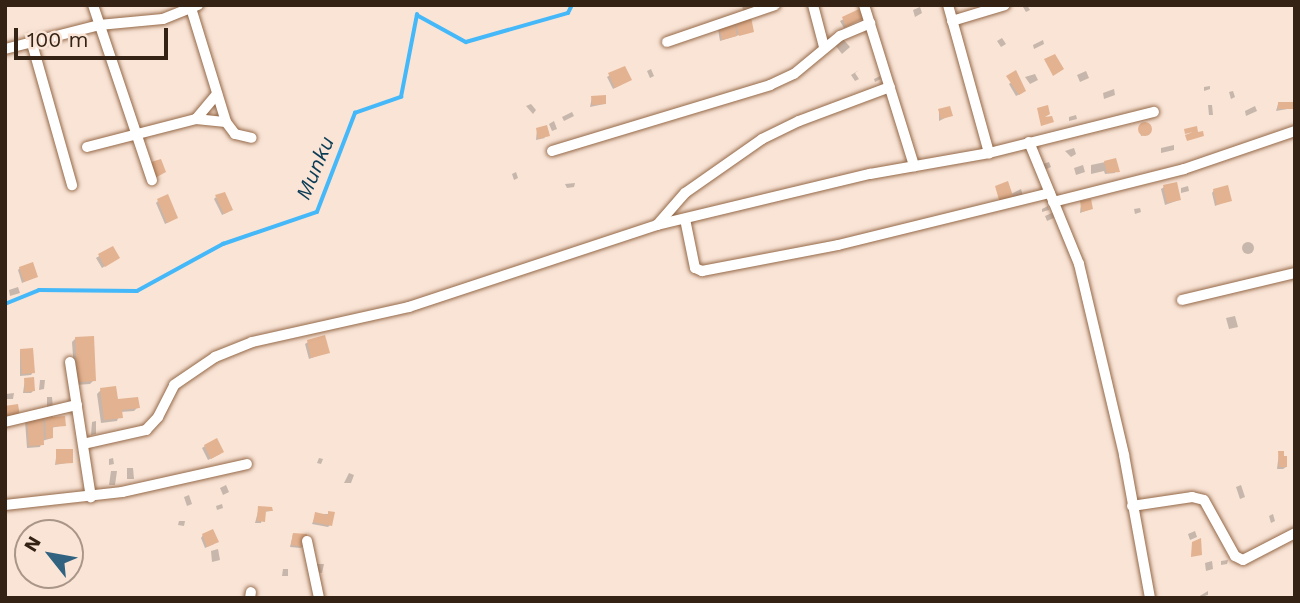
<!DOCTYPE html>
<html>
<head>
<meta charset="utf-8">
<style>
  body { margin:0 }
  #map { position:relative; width:1300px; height:603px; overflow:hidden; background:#f9e4d6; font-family:"Work Sans",sans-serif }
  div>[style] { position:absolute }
  .shadow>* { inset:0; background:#0003 }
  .round { border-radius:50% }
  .stream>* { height:3.5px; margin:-1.75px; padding:0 1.75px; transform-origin:1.75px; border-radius:1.75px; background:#44b8f8 }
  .building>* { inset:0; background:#e3b290 }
  .roads { filter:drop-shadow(0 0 2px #946847) drop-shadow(0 0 2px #946847) }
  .street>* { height:10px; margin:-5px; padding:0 5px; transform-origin:5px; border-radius:5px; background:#fff }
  span { translate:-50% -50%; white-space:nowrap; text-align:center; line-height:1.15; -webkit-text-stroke:5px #f9e4d6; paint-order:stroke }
  .water-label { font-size:21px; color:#093b55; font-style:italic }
  .frame { position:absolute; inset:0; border:7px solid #342214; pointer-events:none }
  .north { position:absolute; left:14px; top:519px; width:70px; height:70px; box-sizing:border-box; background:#f9e4d6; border:2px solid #aa9688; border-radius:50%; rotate:301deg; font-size:19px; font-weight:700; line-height:28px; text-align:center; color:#342214 }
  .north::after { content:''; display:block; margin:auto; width:24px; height:32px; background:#316381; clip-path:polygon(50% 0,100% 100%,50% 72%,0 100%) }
  .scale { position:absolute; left:14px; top:28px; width:154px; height:32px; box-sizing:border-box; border:4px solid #342214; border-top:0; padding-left:9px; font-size:21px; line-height:24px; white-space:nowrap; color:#342214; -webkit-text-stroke:5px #f9e4d6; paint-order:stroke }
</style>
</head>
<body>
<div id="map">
  <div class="shadow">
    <i style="clip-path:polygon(742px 5px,765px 5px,743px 11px)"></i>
    <i style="clip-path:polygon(1027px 5px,1030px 10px,1026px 12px,1023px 7px)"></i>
    <i style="clip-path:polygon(920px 7px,922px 13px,915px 17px,913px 10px)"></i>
    <i style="clip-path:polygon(859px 11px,862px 18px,844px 28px,840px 21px)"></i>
    <i style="clip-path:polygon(736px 22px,752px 31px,720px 41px,718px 29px)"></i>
    <i style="clip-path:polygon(1002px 38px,1006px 44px,1001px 47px,997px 41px)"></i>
    <i style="clip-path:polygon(843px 39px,850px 47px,842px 54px,835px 45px)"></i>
    <i style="clip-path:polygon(1043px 40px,1044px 44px,1034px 49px,1033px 45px)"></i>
    <i style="clip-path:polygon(651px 69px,654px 76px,650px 78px,647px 71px)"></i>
    <i style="clip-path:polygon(859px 70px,855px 73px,859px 79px,855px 81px,851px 75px)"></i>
    <i style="clip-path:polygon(1086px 71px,1089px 78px,1080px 82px,1077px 75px)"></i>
    <i style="clip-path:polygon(1035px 74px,1038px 80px,1030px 84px,1025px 77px)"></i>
    <i style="clip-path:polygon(610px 75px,630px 80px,613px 89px,607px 77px)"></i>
    <i style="clip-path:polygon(880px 76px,881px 79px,875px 82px,874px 79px)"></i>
    <i style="clip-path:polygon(1012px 82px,1022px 93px,1016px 96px,1009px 84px)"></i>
    <i style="clip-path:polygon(1210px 86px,1210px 89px,1204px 91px,1204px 87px)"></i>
    <i style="clip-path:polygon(1114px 89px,1115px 95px,1104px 99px,1103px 93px)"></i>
    <i style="clip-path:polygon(1233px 91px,1235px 97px,1231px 99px,1229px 92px)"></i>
    <i style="clip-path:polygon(592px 97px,604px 104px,590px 107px)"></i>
    <i style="clip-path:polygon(531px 104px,536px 110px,533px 114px,526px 106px)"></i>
    <i style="clip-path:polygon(1278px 104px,1293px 108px,1276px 111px)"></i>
    <i style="clip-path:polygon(1208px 105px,1212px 105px,1213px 115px,1209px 115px)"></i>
    <i style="clip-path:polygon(1255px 106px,1257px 111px,1246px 116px,1245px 111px)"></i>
    <i style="clip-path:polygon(939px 111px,951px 115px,939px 121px)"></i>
    <i style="clip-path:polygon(572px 112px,574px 116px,564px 121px,562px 117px)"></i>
    <i style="clip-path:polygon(1076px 115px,1077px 119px,1069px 121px,1069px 117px)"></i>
    <i style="clip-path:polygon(554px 121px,557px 129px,552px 131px,549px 124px)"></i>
    <i style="clip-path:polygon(1148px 123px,1150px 134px,1141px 136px,1139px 126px)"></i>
    <i style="clip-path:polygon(537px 129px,545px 138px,546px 137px,545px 138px,536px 140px)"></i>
    <i style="clip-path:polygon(1174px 145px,1174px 150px,1161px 153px,1161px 148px)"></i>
    <i style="clip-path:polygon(1074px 148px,1076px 154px,1071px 157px,1065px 151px)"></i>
    <i style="clip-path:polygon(1115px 160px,1115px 173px,1105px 174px,1104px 171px,1091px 174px,1091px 165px)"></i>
    <i style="clip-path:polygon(1049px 162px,1051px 167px,1042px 171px,1040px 165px)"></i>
    <i style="clip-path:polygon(1083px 165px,1085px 172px,1076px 175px,1074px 168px)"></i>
    <i style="clip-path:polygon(516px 172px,518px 178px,514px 180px,512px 174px)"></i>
    <i style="clip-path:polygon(575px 183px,574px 187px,567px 188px,565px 184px)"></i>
    <i style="clip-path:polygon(1188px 186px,1189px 191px,1181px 193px,1181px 188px)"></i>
    <i style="clip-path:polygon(1164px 187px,1179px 200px,1165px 205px,1161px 189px)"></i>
    <i style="clip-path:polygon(996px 188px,1011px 194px,1021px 189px,1023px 196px,1000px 202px)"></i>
    <i style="clip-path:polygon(1214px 190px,1230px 200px,1215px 206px,1212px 193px)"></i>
    <i style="clip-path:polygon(216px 197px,228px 212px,222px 215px,214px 199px)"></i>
    <i style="clip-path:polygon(158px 201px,173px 220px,165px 224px,156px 203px)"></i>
    <i style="clip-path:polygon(1081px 203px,1091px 209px,1080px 213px)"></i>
    <i style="clip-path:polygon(1048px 206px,1049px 210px,1042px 212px,1042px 209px)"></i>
    <i style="clip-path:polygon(1140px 208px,1141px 212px,1135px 214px,1134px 209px)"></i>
    <i style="clip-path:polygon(1054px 212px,1056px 217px,1047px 221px,1045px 216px)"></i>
    <i class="round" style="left:1242px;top:242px;width:12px;height:12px"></i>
    <i style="clip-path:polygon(112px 248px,115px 260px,102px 268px,96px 258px)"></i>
    <i style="clip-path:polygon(20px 268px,36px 277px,22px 283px,18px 270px)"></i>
    <i style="clip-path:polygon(18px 287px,20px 293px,10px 296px,9px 290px)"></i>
    <i style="clip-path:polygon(1235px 316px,1238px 327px,1229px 329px,1226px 318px)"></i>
    <i style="clip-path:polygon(76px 338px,94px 380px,90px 384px,75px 385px,72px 342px)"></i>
    <i style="clip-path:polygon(308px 342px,328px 352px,309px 359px,305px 344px)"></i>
    <i style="clip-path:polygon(20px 350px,33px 372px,31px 375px,20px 376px)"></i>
    <i style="clip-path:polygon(25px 379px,33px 391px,31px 393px,23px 393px)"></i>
    <i style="clip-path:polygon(40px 380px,45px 380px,44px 389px,39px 390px)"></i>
    <i style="clip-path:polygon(101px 390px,116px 401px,138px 407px,134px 411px,120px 412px,117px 421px,101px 423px,97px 394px)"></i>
    <i style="clip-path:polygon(14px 393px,13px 399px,6px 399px,6px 394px)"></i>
    <i style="clip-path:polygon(47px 397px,52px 397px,53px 408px,47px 409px)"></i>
    <i style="clip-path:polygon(45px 415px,64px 425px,51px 428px,52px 438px,42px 441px,40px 447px,27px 448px,25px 421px)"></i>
    <i style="clip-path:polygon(96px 421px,96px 434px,91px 435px,92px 422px)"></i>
    <i style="clip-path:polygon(205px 446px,220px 454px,208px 460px,202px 448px)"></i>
    <i style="clip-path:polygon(57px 451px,72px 462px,55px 465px)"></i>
    <i style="clip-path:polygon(1279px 453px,1286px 467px,1283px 469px,1277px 469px)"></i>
    <i style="clip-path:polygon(113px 458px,114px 464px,109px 465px,109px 459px)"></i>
    <i style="clip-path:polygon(319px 458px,323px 459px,321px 464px,317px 463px)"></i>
    <i style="clip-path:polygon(127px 468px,133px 468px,134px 479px,127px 479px)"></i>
    <i style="clip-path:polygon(111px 471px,117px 471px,115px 485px,109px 485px)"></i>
    <i style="clip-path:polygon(349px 473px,354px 475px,351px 483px,344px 483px)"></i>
    <i style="clip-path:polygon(226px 485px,229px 492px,223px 495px,220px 488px)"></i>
    <i style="clip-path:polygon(1241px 485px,1245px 497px,1240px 499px,1236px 487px)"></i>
    <i style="clip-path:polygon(189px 495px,192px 504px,187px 506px,184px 497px)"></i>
    <i style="clip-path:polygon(222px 504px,223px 508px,217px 510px,216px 506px)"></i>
    <i style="clip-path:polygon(259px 508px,271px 511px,264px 512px,261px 523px,255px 523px)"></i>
    <i style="clip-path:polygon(316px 514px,332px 514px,330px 525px,328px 527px,312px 524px)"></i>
    <i style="clip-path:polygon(1273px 514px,1275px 521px,1271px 523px,1269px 516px)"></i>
    <i style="clip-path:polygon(185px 521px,184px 526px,178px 525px,179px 521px)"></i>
    <i style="clip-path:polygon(1195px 531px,1197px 537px,1190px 540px,1188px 534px)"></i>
    <i style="clip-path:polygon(293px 534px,303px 546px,301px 548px,290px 547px)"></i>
    <i style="clip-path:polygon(203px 535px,214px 544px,205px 548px,201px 538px)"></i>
    <i style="clip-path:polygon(218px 549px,220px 560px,212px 562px,211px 551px)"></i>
    <i style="clip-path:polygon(1228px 560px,1227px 564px,1221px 565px,1221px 561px)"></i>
    <i style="clip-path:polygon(1212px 561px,1213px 569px,1206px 571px,1205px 563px)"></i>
    <i style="clip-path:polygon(316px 564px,324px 564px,322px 573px,315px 572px)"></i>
    <i style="clip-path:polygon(283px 569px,288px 569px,288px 576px,282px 576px)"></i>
    <i style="clip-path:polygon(1208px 591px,1208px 595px,1197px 598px,1198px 597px)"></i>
  </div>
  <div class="stream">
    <i style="left:5px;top:304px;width:37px;rotate:-22deg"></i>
    <i style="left:39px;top:290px;width:98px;rotate:0.6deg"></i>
    <i style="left:137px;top:291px;width:98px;rotate:-28.7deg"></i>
    <i style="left:223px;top:244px;width:99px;rotate:-18.8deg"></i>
    <i style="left:317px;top:212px;width:106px;rotate:-69deg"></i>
    <i style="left:355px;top:113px;width:49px;rotate:-19.2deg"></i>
    <i style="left:401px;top:97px;width:84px;rotate:-79deg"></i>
    <i style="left:417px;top:15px;width:56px;rotate:28.9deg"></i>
    <i style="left:466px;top:42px;width:106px;rotate:-15.9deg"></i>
    <i style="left:568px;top:13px;width:9px;rotate:-63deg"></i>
  </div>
  <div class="building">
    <i style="clip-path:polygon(859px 9px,864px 18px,846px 27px,842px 17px)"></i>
    <i style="clip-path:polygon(751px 17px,754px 32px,739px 36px,735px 21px)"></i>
    <i style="clip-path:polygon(734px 21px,737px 36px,722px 40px,719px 25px)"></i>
    <i style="clip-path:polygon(1055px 54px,1064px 69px,1053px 76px,1044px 59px)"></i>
    <i style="clip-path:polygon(625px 66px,632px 80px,615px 88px,608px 73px)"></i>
    <i style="clip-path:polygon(1016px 70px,1026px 91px,1019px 95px,1006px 76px)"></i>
    <i style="clip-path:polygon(606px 95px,606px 104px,592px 105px,591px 96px)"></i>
    <i style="clip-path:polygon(1278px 102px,1295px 102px,1295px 109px,1278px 109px)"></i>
    <i style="clip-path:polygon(1048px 105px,1050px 114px,1045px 117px,1052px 116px,1054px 122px,1041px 126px,1037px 108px)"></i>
    <i style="clip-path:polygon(950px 106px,953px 116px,941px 119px,938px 109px)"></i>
    <i class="round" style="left:1138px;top:122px;width:14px;height:14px"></i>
    <i style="clip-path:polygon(547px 125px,550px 136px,538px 139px,536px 128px)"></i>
    <i style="clip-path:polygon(1197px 126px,1198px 132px,1203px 131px,1204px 136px,1187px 141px,1185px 135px,1193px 132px,1185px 134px,1184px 129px)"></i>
    <i style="clip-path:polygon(1116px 158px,1120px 172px,1107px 173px,1104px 161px)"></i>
    <i style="clip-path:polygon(161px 159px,166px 172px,155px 178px,151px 162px)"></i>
    <i style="clip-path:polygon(1008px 181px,1014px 199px,1000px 203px,995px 186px)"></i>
    <i style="clip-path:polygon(1177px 182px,1181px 200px,1167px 203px,1163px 185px)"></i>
    <i style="clip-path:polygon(1228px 185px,1232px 201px,1217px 205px,1213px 189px)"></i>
    <i style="clip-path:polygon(225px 192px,233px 210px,224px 214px,215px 195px)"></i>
    <i style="clip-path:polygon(168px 194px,178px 218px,167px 223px,157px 199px)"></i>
    <i style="clip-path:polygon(1091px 199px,1093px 209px,1082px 212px,1080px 201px)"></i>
    <i style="clip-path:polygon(113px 246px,120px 258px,105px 267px,98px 254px)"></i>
    <i style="clip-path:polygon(33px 262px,38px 277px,24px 282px,19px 267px)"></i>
    <i style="clip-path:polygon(325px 335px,330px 353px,311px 358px,307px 340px)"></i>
    <i style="clip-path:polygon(94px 336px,96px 381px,78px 382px,75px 337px)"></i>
    <i style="clip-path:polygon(33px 348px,35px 373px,22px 374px,20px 349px)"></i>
    <i style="clip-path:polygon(34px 377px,35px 391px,25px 392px,24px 378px)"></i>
    <i style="clip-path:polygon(116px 386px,118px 399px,138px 397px,140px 408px,122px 410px,123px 418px,104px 420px,100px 388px)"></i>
    <i style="clip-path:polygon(18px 404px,20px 417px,6px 419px,5px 406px)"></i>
    <i style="clip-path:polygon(45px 413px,52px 413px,53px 417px,65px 416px,66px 426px,53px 427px,53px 438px,46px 439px)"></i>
    <i style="clip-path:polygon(43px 416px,44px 445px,29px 446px,27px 417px)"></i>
    <i style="clip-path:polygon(217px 438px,224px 452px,211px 459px,204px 445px)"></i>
    <i style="clip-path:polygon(56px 449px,73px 449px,73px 463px,56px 464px)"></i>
    <i style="clip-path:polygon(1278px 451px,1284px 451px,1284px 456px,1287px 456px,1287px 467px,1279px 467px)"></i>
    <i style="clip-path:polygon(258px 506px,272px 507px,273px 511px,266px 511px,265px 522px,257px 521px)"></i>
    <i style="clip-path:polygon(328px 511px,335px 512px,332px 526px,313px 522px,315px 512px,328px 515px)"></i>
    <i style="clip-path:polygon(213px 529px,219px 542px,207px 547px,202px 534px)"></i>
    <i style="clip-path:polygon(293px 533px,307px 534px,305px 547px,291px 545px)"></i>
    <i style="clip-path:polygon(1201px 538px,1202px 555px,1191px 557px,1192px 542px)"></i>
  </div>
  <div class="roads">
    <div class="street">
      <i style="left:93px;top:5px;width:185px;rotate:71.4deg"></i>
      <i style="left:813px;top:5px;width:43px;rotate:75.3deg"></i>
      <i style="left:864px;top:5px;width:169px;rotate:72.7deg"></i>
      <i style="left:948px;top:5px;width:154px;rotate:74.5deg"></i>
      <i style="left:191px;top:8px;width:119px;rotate:72.9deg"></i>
      <i style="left:226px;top:122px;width:15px;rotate:53deg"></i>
      <i style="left:235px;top:134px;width:17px;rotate:13deg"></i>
      <i style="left:952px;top:21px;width:55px;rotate:-16.8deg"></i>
      <i style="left:31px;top:40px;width:151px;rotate:74.2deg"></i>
      <i style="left:667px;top:42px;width:114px;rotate:-18.9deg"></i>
      <i style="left:5px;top:49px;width:97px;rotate:-14.3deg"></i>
      <i style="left:99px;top:25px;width:64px;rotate:-5.4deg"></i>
      <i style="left:163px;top:19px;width:38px;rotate:-22deg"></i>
      <i style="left:196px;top:119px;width:30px;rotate:6deg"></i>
      <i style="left:1029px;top:142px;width:132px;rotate:67.7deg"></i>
      <i style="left:1079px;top:264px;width:196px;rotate:76.7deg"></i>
      <i style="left:1124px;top:455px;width:145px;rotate:79.7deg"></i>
      <i style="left:87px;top:147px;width:113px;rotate:-14.4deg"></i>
      <i style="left:196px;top:119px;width:33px;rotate:-50deg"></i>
      <i style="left:552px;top:151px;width:228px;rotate:-16.8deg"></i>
      <i style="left:770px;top:85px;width:26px;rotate:-25deg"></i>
      <i style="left:794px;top:74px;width:60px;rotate:-39.6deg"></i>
      <i style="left:840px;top:36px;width:33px;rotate:-23deg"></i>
      <i style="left:1053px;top:202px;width:135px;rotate:-14.1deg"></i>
      <i style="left:1184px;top:169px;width:117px;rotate:-18.9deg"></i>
      <i style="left:685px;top:219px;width:50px;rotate:78.5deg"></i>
      <i style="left:695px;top:268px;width:8px;rotate:23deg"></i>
      <i style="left:702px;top:271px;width:138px;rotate:-10.8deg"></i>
      <i style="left:838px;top:245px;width:218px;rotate:-13.8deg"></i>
      <i style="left:657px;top:225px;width:43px;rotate:-48.8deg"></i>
      <i style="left:685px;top:193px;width:94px;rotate:-35deg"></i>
      <i style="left:762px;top:139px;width:41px;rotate:-25.9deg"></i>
      <i style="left:799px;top:121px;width:97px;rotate:-20.5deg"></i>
      <i style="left:1182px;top:300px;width:116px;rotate:-13.4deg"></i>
      <i style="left:70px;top:362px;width:137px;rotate:81.2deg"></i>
      <i style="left:5px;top:422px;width:74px;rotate:-13.3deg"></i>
      <i style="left:83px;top:444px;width:65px;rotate:-12.5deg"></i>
      <i style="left:146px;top:430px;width:18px;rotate:-47deg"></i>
      <i style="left:158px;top:417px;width:36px;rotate:-63deg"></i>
      <i style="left:174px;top:385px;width:50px;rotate:-34.3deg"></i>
      <i style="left:215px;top:357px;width:40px;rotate:-22deg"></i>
      <i style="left:252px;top:342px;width:161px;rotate:-12.6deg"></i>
      <i style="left:409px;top:307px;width:261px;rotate:-18.3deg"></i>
      <i style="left:657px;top:225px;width:219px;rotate:-13.5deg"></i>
      <i style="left:870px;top:174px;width:121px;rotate:-10deg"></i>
      <i style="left:989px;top:153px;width:170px;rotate:-14deg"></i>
      <i style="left:5px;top:505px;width:118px;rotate:-6.3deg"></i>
      <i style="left:122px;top:492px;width:128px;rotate:-12.6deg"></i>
      <i style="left:1132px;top:506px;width:61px;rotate:-8.5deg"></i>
      <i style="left:1192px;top:497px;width:12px;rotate:14deg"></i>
      <i style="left:1204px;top:500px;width:64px;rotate:61deg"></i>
      <i style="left:1235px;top:556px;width:9px;rotate:27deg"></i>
      <i style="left:1243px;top:560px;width:59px;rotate:-27.4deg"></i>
      <i style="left:307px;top:541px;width:58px;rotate:78.1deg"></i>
      <i style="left:250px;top:598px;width:6px;rotate:-81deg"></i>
    </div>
  </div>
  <div class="water-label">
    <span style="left:315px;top:168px;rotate:-67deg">Munku</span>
  </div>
  <div class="frame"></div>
  <div class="north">N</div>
  <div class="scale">100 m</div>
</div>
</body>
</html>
